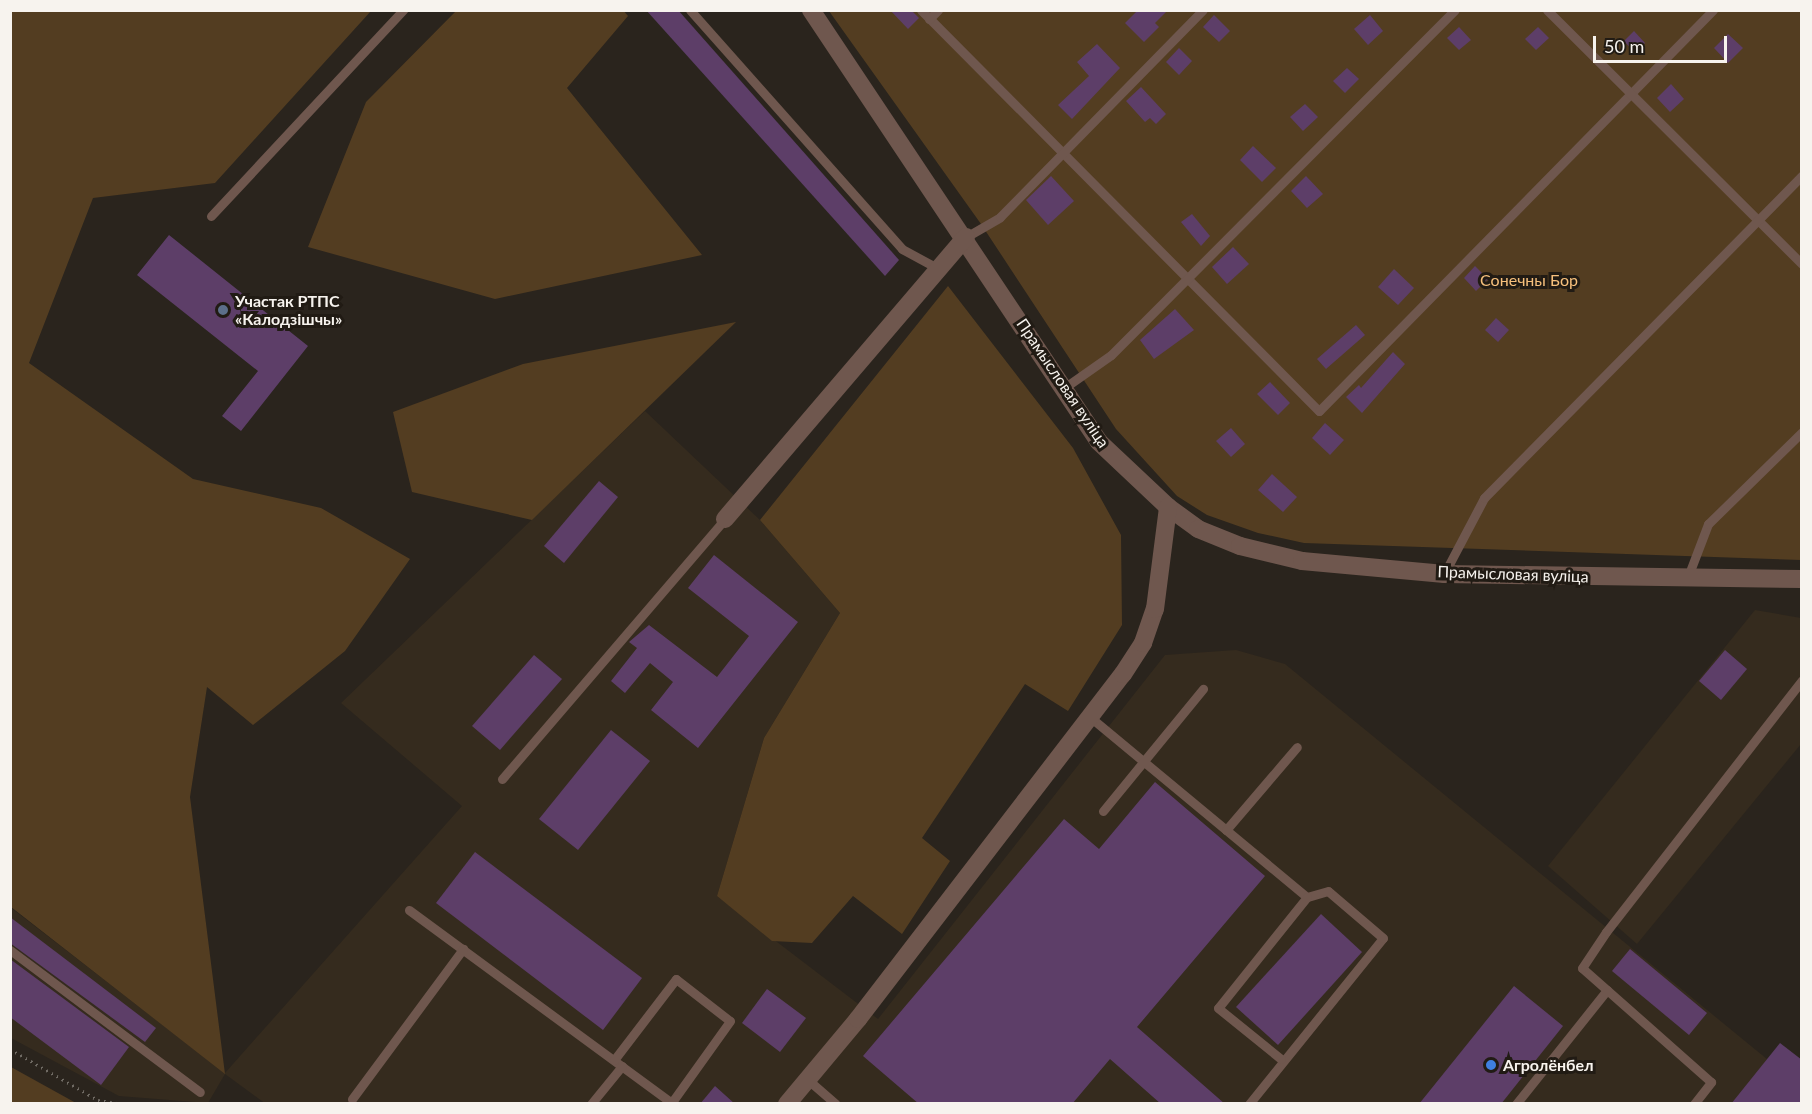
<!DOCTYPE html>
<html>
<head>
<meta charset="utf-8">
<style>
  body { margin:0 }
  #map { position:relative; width:1812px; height:1114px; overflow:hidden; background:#2a241d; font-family:Lato,sans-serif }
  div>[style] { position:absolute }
  .built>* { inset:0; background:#352b1e }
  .green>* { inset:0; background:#533d21 }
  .building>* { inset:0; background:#5d3e68 }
  .path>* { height:3px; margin-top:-1.5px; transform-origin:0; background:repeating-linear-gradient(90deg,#6f6a63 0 1.5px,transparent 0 6px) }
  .lane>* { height:9px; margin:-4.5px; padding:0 4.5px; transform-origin:4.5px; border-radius:4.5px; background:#6f574e }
  .street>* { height:18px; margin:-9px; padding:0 9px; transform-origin:9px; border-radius:9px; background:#6f574e }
  .dots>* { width:16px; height:16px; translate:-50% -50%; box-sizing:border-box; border:3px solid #211b14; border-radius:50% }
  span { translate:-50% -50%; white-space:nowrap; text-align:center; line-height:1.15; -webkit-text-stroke:6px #211b14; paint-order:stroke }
  .park-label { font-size:16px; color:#f7c07c }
  .poi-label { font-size:16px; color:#f7f3ee; font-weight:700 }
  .left { translate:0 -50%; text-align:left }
  .street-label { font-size:16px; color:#f7f3ee }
  .frame { position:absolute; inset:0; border:12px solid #f7f3ee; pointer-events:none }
  .scale { position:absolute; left:1593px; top:36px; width:134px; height:27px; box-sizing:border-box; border:3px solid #f7f3ee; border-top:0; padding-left:8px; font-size:18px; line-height:21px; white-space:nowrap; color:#f7f3ee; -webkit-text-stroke:4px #211b14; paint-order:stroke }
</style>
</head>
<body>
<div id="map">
  <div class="built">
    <i style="clip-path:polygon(645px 411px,760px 520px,840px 613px,764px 738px,717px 896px,878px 1019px,1165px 655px,1236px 650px,1285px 664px,1801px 1087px,1801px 1103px,266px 1104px,225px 1074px,208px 1103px,119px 1096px,11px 1038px,10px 907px,225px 1073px,462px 806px,341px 703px)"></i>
    <i style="clip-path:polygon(1755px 610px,1801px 618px,1801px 744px,1637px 944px,1548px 866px)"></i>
  </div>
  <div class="green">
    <i style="clip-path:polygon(623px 10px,628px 16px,567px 88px,702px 255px,495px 299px,308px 247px,366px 102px,456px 11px)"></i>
    <i style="clip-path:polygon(10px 11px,371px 11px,215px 183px,93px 198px,29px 363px,193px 479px,321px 508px,410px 559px,345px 651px,253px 725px,207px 687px,190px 797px,225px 1074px,11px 907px)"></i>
    <i style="clip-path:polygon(829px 11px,1801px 11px,1801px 560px,1304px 543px,1258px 533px,1207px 515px,1177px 496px,1116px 429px,981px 224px)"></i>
    <i style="clip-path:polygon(948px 286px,1073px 448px,1121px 535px,1122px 625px,1068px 711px,1025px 684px,922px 838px,950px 861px,902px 934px,853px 896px,812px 943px,772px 941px,717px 896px,764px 738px,840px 613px,760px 520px)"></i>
    <i style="clip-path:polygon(736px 322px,532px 520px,412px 492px,393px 412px,523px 364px)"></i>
    <i style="clip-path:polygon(10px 1067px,11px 1067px,76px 1103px,11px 1103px)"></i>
  </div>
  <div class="building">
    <i style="clip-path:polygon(646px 10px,678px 10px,899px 260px,885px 276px)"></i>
    <i style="clip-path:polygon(890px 10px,911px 10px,919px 18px,908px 29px)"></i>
    <i style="clip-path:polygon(1138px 10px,1168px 10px,1155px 23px,1159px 27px,1144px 42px,1125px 23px)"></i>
    <i style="clip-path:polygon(1214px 15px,1230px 31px,1219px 42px,1203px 27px)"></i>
    <i style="clip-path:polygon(1370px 15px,1383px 31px,1368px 45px,1354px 29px)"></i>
    <i style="clip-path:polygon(1459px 27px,1471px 40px,1459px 50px,1447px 38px)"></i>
    <i style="clip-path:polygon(1538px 27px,1549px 38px,1536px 50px,1525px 39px)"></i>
    <i style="clip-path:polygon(1634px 31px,1645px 43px,1635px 53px,1624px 41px)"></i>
    <i style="clip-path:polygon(1728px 34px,1743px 48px,1728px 63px,1714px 48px)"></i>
    <i style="clip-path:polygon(1097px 44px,1120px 68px,1072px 119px,1058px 105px,1089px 76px,1077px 62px)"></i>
    <i style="clip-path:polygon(1179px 48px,1192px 61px,1179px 75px,1166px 62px)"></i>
    <i style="clip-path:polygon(1347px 68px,1359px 79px,1345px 93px,1333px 81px)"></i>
    <i style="clip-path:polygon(1671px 84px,1684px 99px,1670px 112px,1657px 98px)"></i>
    <i style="clip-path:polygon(1141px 87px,1166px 114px,1156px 124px,1150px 118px,1145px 122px,1126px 101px)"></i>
    <i style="clip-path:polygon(1305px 104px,1318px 117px,1303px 131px,1290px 117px)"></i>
    <i style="clip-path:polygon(1253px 146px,1276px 168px,1262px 182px,1240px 160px)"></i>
    <i style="clip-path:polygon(1051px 176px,1074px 201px,1048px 225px,1026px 200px)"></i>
    <i style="clip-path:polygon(1306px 176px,1323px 194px,1307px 208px,1291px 191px)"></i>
    <i style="clip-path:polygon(1192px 214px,1210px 236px,1201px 246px,1181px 222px)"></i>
    <i style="clip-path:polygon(169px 235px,308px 346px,241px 431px,222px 416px,258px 371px,137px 275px)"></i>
    <i style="clip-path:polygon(1233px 247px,1249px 264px,1227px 284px,1212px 267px)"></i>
    <i style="clip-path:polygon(1475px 266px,1488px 279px,1476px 291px,1464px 278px)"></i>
    <i style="clip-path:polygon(1394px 269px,1414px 288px,1398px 305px,1378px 287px)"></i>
    <i style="clip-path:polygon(1175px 309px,1194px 330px,1154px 359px,1140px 340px)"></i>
    <i style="clip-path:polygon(1496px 318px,1509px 330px,1498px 342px,1485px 330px)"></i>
    <i style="clip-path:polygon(1356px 325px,1365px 335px,1326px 369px,1317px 359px)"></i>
    <i style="clip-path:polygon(1393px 352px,1405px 364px,1362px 413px,1346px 397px,1359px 385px,1361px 388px)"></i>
    <i style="clip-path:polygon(1270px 382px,1290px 403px,1278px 415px,1257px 394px)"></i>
    <i style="clip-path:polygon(1325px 423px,1344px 440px,1330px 455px,1312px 438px)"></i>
    <i style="clip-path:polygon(1231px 428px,1245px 444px,1231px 457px,1216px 441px)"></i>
    <i style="clip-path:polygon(1272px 474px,1297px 497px,1283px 512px,1258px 490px)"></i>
    <i style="clip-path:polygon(599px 481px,618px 497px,564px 563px,544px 546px)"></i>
    <i style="clip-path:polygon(714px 555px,798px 622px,698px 748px,651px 710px,673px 682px,650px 663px,625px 693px,611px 681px,637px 648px,629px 642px,649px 625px,717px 677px,749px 636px,688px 588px)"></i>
    <i style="clip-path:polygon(1725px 650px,1747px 669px,1721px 700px,1699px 681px)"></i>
    <i style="clip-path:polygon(534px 655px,562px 679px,500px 750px,472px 726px)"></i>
    <i style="clip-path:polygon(611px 730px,650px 761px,578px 850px,539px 819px)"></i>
    <i style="clip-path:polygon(1155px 782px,1265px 876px,1137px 1027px,1225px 1104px,1161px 1104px,1110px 1059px,1072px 1104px,919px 1104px,863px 1056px,1064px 819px,1099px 849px)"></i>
    <i style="clip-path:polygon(475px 852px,642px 978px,603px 1030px,436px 903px)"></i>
    <i style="clip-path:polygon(1321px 914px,1362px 952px,1278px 1045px,1236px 1007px)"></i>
    <i style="clip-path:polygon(10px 917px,156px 1028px,145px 1042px,10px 943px)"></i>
    <i style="clip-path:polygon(1630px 949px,1707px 1013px,1689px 1035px,1612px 971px)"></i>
    <i style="clip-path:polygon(10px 959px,129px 1047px,101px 1085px,10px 1017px)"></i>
    <i style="clip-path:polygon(1514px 986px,1563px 1026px,1501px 1104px,1419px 1104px)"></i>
    <i style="clip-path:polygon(767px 989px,806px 1018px,780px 1052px,742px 1023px)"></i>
    <i style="clip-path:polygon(1780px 1043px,1802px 1060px,1802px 1104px,1731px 1104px)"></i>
    <i style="clip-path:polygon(715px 1086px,735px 1104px,700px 1104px)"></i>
  </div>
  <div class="path">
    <i style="left:10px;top:1049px;width:102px;rotate:30.1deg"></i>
    <i style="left:98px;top:1100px;width:25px;rotate:9deg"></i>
  </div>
  <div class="lane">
    <i style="left:690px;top:10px;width:319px;rotate:48.4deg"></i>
    <i style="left:902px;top:249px;width:42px;rotate:28.4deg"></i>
    <i style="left:921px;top:10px;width:565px;rotate:45.22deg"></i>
    <i style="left:1319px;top:411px;width:562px;rotate:-45.5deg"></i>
    <i style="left:1547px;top:10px;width:360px;rotate:44.9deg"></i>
    <i style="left:929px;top:19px;width:13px;rotate:-45deg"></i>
    <i style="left:211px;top:216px;width:282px;rotate:-47deg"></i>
    <i style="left:966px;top:237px;width:39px;rotate:-30deg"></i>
    <i style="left:1000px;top:217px;width:290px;rotate:-45.6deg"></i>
    <i style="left:1064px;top:388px;width:57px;rotate:-35.1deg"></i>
    <i style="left:1111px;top:355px;width:487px;rotate:-45.1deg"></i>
    <i style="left:1444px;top:574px;width:86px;rotate:-62.2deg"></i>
    <i style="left:1484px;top:498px;width:453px;rotate:-45.4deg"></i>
    <i style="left:1687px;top:579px;width:59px;rotate:-69.1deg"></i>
    <i style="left:1708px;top:524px;width:132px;rotate:-44.4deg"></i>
    <i style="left:1090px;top:717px;width:282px;rotate:39.7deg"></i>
    <i style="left:502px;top:779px;width:343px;rotate:-49.4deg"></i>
    <i style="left:1103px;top:811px;width:158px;rotate:-50.7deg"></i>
    <i style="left:1226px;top:830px;width:109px;rotate:-49.5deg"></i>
    <i style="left:409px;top:910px;width:328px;rotate:36.3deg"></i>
    <i style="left:10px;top:950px;width:237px;rotate:36.8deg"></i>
    <i style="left:614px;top:1060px;width:102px;rotate:-52.6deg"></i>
    <i style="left:676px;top:979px;width:68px;rotate:37.9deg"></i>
    <i style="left:730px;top:1021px;width:100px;rotate:125.6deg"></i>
    <i style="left:807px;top:1079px;width:38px;rotate:41deg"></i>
    <i style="left:352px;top:1099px;width:187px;rotate:-53.5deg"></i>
    <i style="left:591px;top:1104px;width:49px;rotate:-50.8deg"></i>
    <i style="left:1249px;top:1104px;width:213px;rotate:-51.1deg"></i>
    <i style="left:1383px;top:938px;width:72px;rotate:-139.5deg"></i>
    <i style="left:1328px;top:891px;width:22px;rotate:164deg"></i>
    <i style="left:1307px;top:897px;width:142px;rotate:128.7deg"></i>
    <i style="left:1218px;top:1008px;width:81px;rotate:39deg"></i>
    <i style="left:1516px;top:1104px;width:146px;rotate:-51.4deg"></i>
    <i style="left:1694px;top:1104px;width:28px;rotate:-52deg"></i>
    <i style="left:1711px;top:1082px;width:172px;rotate:-138.5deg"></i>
    <i style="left:1582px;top:968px;width:43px;rotate:-56.3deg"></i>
    <i style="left:1606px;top:932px;width:319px;rotate:-52.1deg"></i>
  </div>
  <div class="street">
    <i style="left:811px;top:10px;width:519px;rotate:56.31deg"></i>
    <i style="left:1099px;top:442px;width:95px;rotate:43.3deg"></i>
    <i style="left:1168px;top:507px;width:37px;rotate:36deg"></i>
    <i style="left:1198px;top:529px;width:45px;rotate:22deg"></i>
    <i style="left:1240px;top:546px;width:64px;rotate:13.6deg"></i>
    <i style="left:1302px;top:561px;width:143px;rotate:5.2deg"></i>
    <i style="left:1444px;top:574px;width:358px;rotate:0.8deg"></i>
    <i style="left:725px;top:519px;width:371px;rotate:-49.5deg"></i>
    <i style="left:787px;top:1104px;width:111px;rotate:-50.1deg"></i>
    <i style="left:858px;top:1019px;width:435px;rotate:-52.5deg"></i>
    <i style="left:1123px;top:674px;width:37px;rotate:-57deg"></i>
    <i style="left:1143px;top:643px;width:36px;rotate:-71deg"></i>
    <i style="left:1155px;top:609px;width:103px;rotate:-82.7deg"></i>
  </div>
  <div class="dots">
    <i style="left:223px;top:310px;background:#5c6f8a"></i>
    <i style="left:1491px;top:1065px;background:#3f7fe0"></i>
  </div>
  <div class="park-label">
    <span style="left:1529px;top:280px">Сонечны Бор</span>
  </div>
  <div class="poi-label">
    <span class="left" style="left:235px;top:310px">Участак РТПС<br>«Калодзішчы»</span>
    <span class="left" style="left:1503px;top:1065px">Агролёнбел</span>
  </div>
  <div class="street-label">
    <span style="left:1063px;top:383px;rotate:56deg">Прамысловая вуліца</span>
    <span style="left:1513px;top:574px;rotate:2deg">Прамысловая вуліца</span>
  </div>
  <div class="frame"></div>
  <div class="scale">50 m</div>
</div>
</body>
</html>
